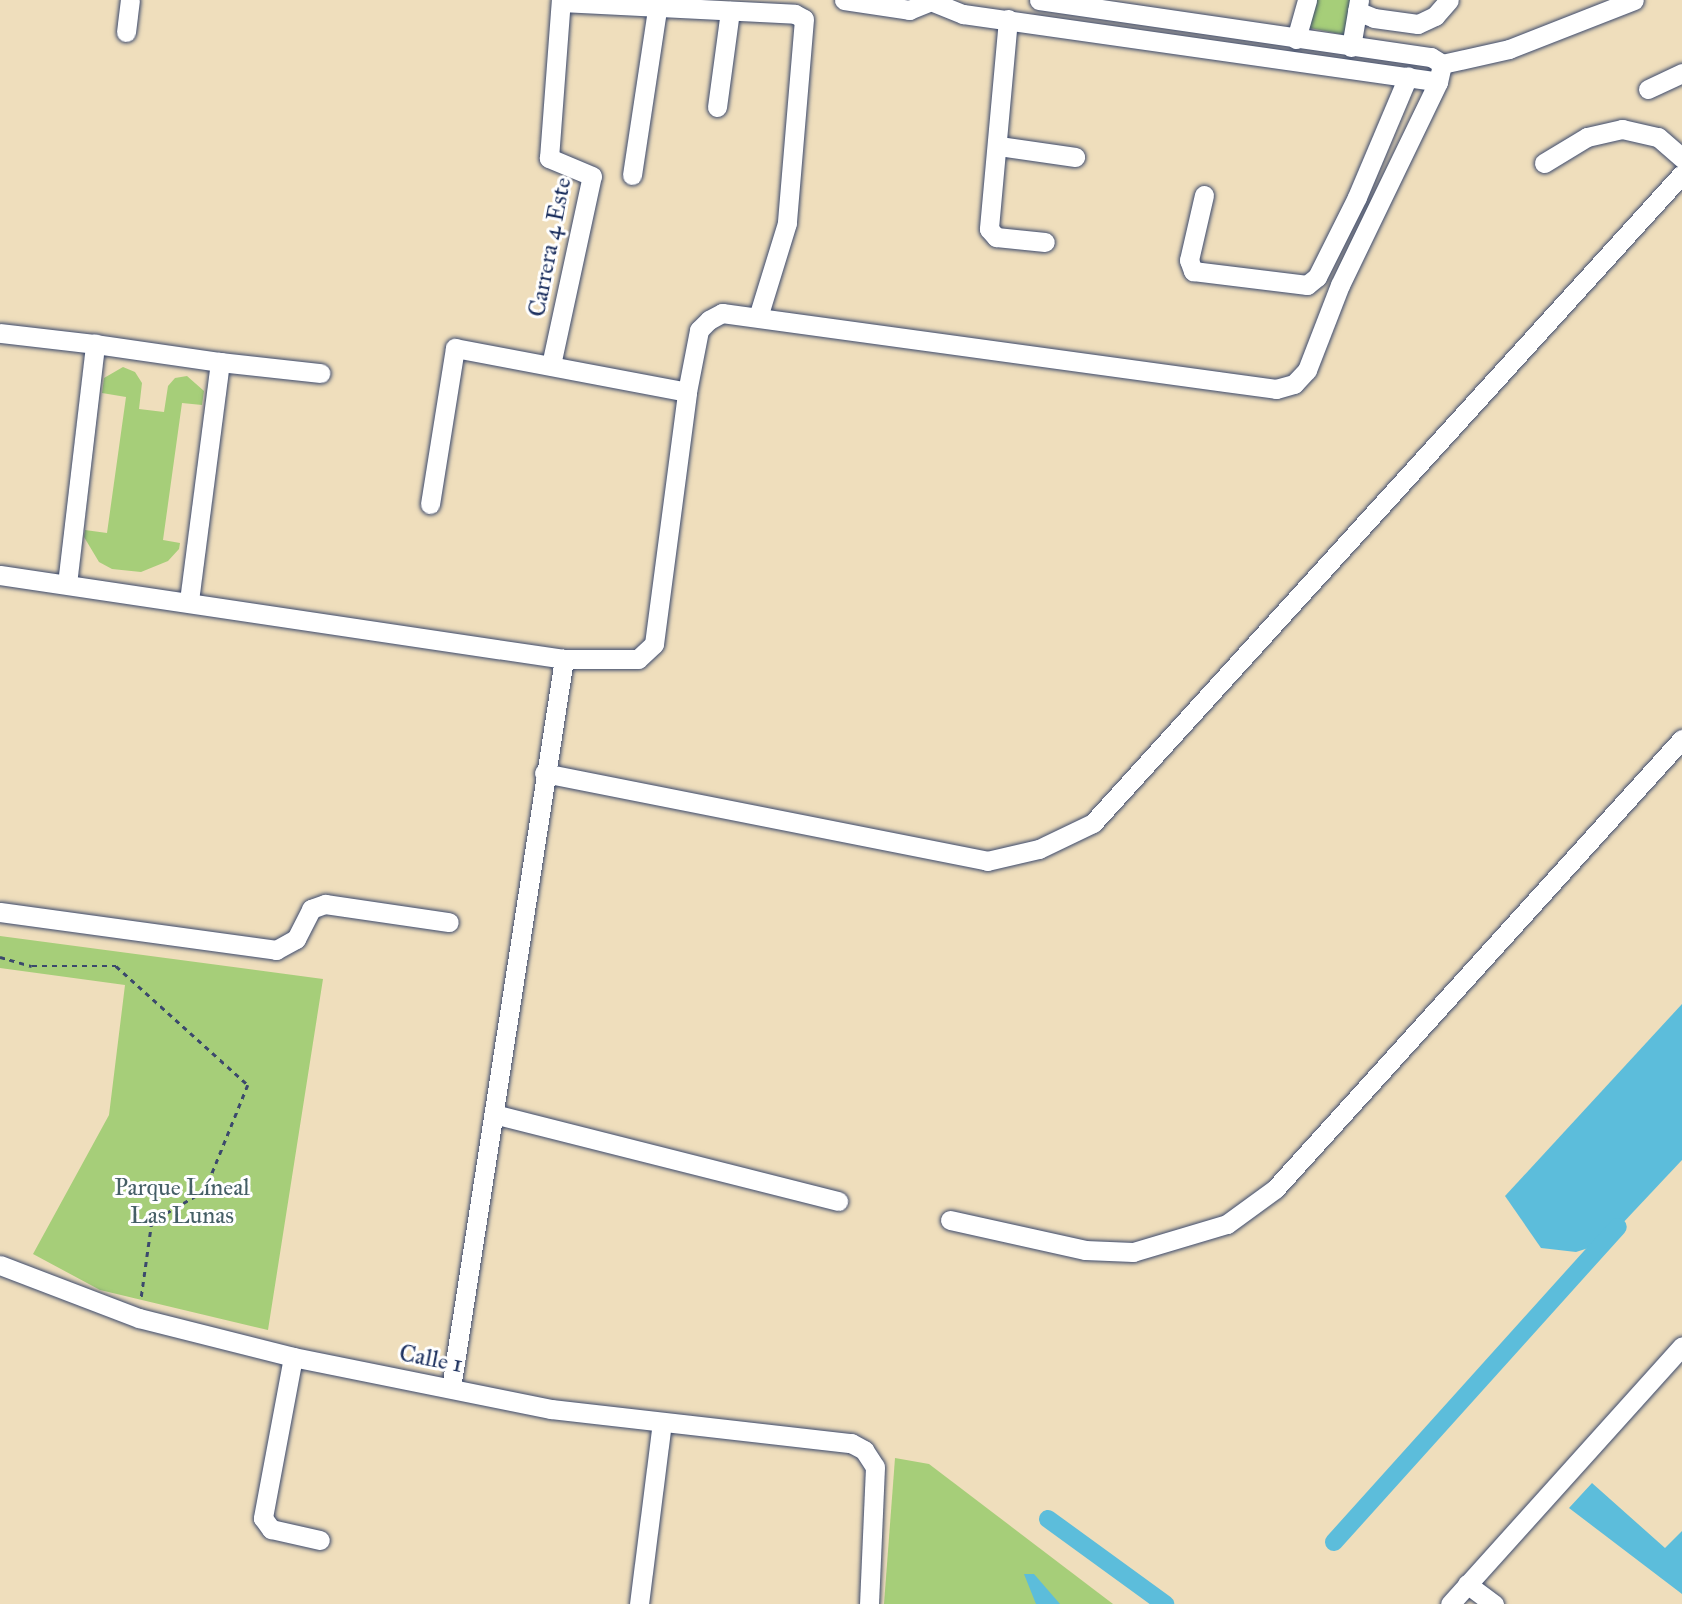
<!DOCTYPE html>
<html>
<head>
<meta charset="utf-8">
<style>
  body { margin:0 }
  #map { position:relative; width:1682px; height:1604px; overflow:hidden; background:#efdebc; font-family:"IM FELL Great Primer",serif }
  div>[style] { position:absolute }
  .green>* { inset:0; background:#a6ce79 }
  .water>* { inset:0; background:#5cbddb }
  .canal>* { height:18px; margin:-9px; padding:0 9px; transform-origin:9px; border-radius:9px; background:#5cbddb }
  .path>* { height:2.5px; margin-top:-1.25px; transform-origin:0; background:repeating-linear-gradient(90deg,#3b496c 0 5px,transparent 0 10px) }
  .roads { filter:drop-shadow(0 0 2px #3b496c) drop-shadow(0 0 2px #3b496c) }
  .minor>* { height:19px; margin:-9.5px; padding:0 9.5px; transform-origin:9.5px; border-radius:9.5px; background:#fff }
  span { translate:-50% -50%; white-space:nowrap; text-align:center; line-height:1.15; -webkit-text-stroke:6px #fff; paint-order:stroke }
  .street-label { font-size:24px; color:#1b2f5e }
  .park-label { font-size:24px; color:#455f66 }
</style>
</head>
<body>
<div id="map">
  <div class="green">
    <i style="clip-path:polygon(1315px 0,1352px 0,1345px 35px,1310px 28px)"></i>
    <i style="clip-path:polygon(123px 367px,135px 372px,142px 383px,139px 409px,164px 412px,168px 386px,175px 378px,187px 376px,204px 391px,202px 405px,182px 403px,163px 540px,180px 543px,179px 549px,168px 561px,141px 572px,112px 569px,99px 562px,84px 537px,85px 530px,107px 533px,126px 397px,102px 393px,104px 378px)"></i>
    <i style="clip-path:polygon(0 936px,323px 979px,268px 1330px,100px 1290px,33px 1254px,109px 1115px,125px 985px,0 968px)"></i>
    <i style="clip-path:polygon(895px 1458px,929px 1464px,1113px 1604px,884px 1604px)"></i>
  </div>
  <div class="water">
    <i style="clip-path:polygon(1682px 1004px,1682px 1160px,1604px 1243px,1576px 1252px,1541px 1248px,1505px 1196px)"></i>
    <i style="clip-path:polygon(1592px 1483px,1665px 1548px,1682px 1531px,1682px 1594px,1569px 1508px)"></i>
    <i style="clip-path:polygon(1024px 1574px,1034px 1574px,1060px 1604px,1036px 1604px)"></i>
  </div>
  <div class="canal">
    <i style="left:1048px;top:1519px;width:145px;rotate:36deg"></i>
    <i style="left:1334px;top:1542px;width:424px;rotate:-48deg"></i>
  </div>
  <div class="path">
    <i style="left:0;top:957px;width:33px;rotate:16deg"></i>
    <i style="left:32px;top:966px;width:84px"></i>
    <i style="left:116px;top:966px;width:178px;rotate:42deg"></i>
    <i style="left:248px;top:1085px;width:114px;rotate:112.1deg"></i>
    <i style="left:205px;top:1191px;width:61px;rotate:149.7deg"></i>
    <i style="left:152px;top:1222px;width:79px;rotate:98deg"></i>
  </div>
  <div class="roads">
    <div class="minor">
      <i style="left:844px;top:0;width:66px;rotate:8.7deg"></i>
      <i style="left:909px;top:10px;width:22px;rotate:-22deg"></i>
      <i style="left:928px;top:0;width:38px;rotate:22deg"></i>
      <i style="left:963px;top:14px;width:480px;rotate:8.1deg"></i>
      <i style="left:1039px;top:0;width:396px;rotate:8.3deg"></i>
      <i style="left:1431px;top:57px;width:13px;rotate:32deg"></i>
      <i style="left:1442px;top:64px;width:69px;rotate:-12.6deg"></i>
      <i style="left:1509px;top:49px;width:134px;rotate:-21.4deg"></i>
      <i style="left:561px;top:2px;width:234px;rotate:2.9deg"></i>
      <i style="left:795px;top:14px;width:10px;rotate:29deg"></i>
      <i style="left:804px;top:19px;width:205px;rotate:94.8deg"></i>
      <i style="left:787px;top:223px;width:98px;rotate:107.1deg"></i>
      <i style="left:1357px;top:11px;width:18px;rotate:22deg"></i>
      <i style="left:1374px;top:18px;width:44px;rotate:7.8deg"></i>
      <i style="left:1418px;top:24px;width:19px;rotate:-25deg"></i>
      <i style="left:1435px;top:16px;width:21px;rotate:-49deg"></i>
      <i style="left:1008px;top:19px;width:211px;rotate:95.2deg"></i>
      <i style="left:989px;top:229px;width:11px;rotate:49deg"></i>
      <i style="left:996px;top:237px;width:49px;rotate:5.8deg"></i>
      <i style="left:126px;top:32px;width:32px;rotate:-83deg"></i>
      <i style="left:1296px;top:39px;width:41px;rotate:-74.2deg"></i>
      <i style="left:1351px;top:47px;width:48px;rotate:-80.3deg"></i>
      <i style="left:1648px;top:89px;width:38px;rotate:-25deg"></i>
      <i style="left:717px;top:107px;width:97px;rotate:-82.3deg"></i>
      <i style="left:999px;top:146px;width:77px;rotate:8.2deg"></i>
      <i style="left:1544px;top:163px;width:50px;rotate:-31.2deg"></i>
      <i style="left:1587px;top:137px;width:36px;rotate:-13deg"></i>
      <i style="left:1622px;top:129px;width:37px;rotate:13deg"></i>
      <i style="left:1658px;top:137px;width:32px;rotate:41deg"></i>
      <i style="left:632px;top:175px;width:168px;rotate:-81.4deg"></i>
      <i style="left:1204px;top:195px;width:67px;rotate:103deg"></i>
      <i style="left:1189px;top:260px;width:12px;rotate:70deg"></i>
      <i style="left:1193px;top:271px;width:115px;rotate:7deg"></i>
      <i style="left:1307px;top:285px;width:13px;rotate:-39deg"></i>
      <i style="left:1317px;top:277px;width:89px;rotate:-63.4deg"></i>
      <i style="left:1357px;top:197px;width:131px;rotate:-67.1deg"></i>
      <i style="left:0;top:333px;width:96px;rotate:6.6deg"></i>
      <i style="left:220px;top:362px;width:101px;rotate:6.3deg"></i>
      <i style="left:551px;top:365px;width:193px;rotate:-77.8deg"></i>
      <i style="left:592px;top:176px;width:47px;rotate:-157.3deg"></i>
      <i style="left:549px;top:158px;width:158px;rotate:-85.7deg"></i>
      <i style="left:430px;top:504px;width:158px;rotate:-80.9deg"></i>
      <i style="left:455px;top:348px;width:236px;rotate:10.7deg"></i>
      <i style="left:0;top:575px;width:570px;rotate:8.47deg"></i>
      <i style="left:564px;top:659px;width:74px"></i>
      <i style="left:638px;top:659px;width:22px;rotate:-43deg"></i>
      <i style="left:654px;top:644px;width:254px;rotate:-82.5deg"></i>
      <i style="left:687px;top:392px;width:63px;rotate:-79deg"></i>
      <i style="left:699px;top:330px;width:14px;rotate:-45deg"></i>
      <i style="left:709px;top:320px;width:15px;rotate:-28deg"></i>
      <i style="left:722px;top:313px;width:559px;rotate:7.81deg"></i>
      <i style="left:1276px;top:389px;width:19px;rotate:-16deg"></i>
      <i style="left:1294px;top:384px;width:19px;rotate:-47deg"></i>
      <i style="left:1307px;top:370px;width:91px;rotate:-68.8deg"></i>
      <i style="left:1340px;top:285px;width:225px;rotate:-64.2deg"></i>
      <i style="left:1438px;top:82px;width:18px;rotate:-77deg"></i>
      <i style="left:67px;top:584px;width:242px;rotate:-83.3deg"></i>
      <i style="left:95px;top:344px;width:126px;rotate:8.2deg"></i>
      <i style="left:220px;top:362px;width:240px;rotate:97.4deg"></i>
      <i style="left:544px;top:773px;width:452px;rotate:11.2deg"></i>
      <i style="left:987px;top:861px;width:53px;rotate:-13deg"></i>
      <i style="left:1039px;top:849px;width:60px;rotate:-25.7deg"></i>
      <i style="left:1093px;top:823px;width:876px;rotate:-47.77deg"></i>
      <i style="left:0;top:912px;width:279px;rotate:7.8deg"></i>
      <i style="left:276px;top:950px;width:23px;rotate:-29deg"></i>
      <i style="left:296px;top:939px;width:34px;rotate:-63deg"></i>
      <i style="left:311px;top:909px;width:15px;rotate:-20deg"></i>
      <i style="left:325px;top:904px;width:125px;rotate:8.3deg"></i>
      <i style="left:494px;top:1114px;width:355px;rotate:14.2deg"></i>
      <i style="left:950px;top:1220px;width:138px;rotate:12.5deg"></i>
      <i style="left:1085px;top:1250px;width:48px;rotate:2.4deg"></i>
      <i style="left:1133px;top:1252px;width:98px;rotate:-16.6deg"></i>
      <i style="left:1227px;top:1224px;width:59px;rotate:-36.1deg"></i>
      <i style="left:1275px;top:1189px;width:607px;rotate:-47.87deg"></i>
      <i style="left:0;top:1265px;width:149px;rotate:20.9deg"></i>
      <i style="left:139px;top:1318px;width:159px;rotate:14.2deg"></i>
      <i style="left:293px;top:1357px;width:263px;rotate:11.4deg"></i>
      <i style="left:551px;top:1409px;width:302px;rotate:6.5deg"></i>
      <i style="left:851px;top:1443px;width:15px;rotate:28deg"></i>
      <i style="left:864px;top:1450px;width:20px;rotate:57deg"></i>
      <i style="left:875px;top:1467px;width:137px;rotate:92.5deg"></i>
      <i style="left:293px;top:1357px;width:164px;rotate:100.6deg"></i>
      <i style="left:263px;top:1518px;width:14px;rotate:54deg"></i>
      <i style="left:271px;top:1529px;width:50px;rotate:12.7deg"></i>
      <i style="left:451px;top:1388px;width:738px;rotate:-81.19deg"></i>
      <i style="left:1467px;top:1584px;width:34px;rotate:37deg"></i>
      <i style="left:639px;top:1604px;width:183px;rotate:-82.8deg"></i>
      <i style="left:1450px;top:1604px;width:347px;rotate:-48deg"></i>
    </div>
  </div>
  <div class="street-label">
    <span style="left:550px;top:247px;rotate:-79deg">Carrera 4 Este</span>
    <span style="left:431px;top:1359px;rotate:11deg">Calle 1</span>
  </div>
  <div class="park-label">
    <span style="left:182px;top:1202px">Parque Líneal<br>Las Lunas</span>
  </div>
</div>
</body>
</html>
